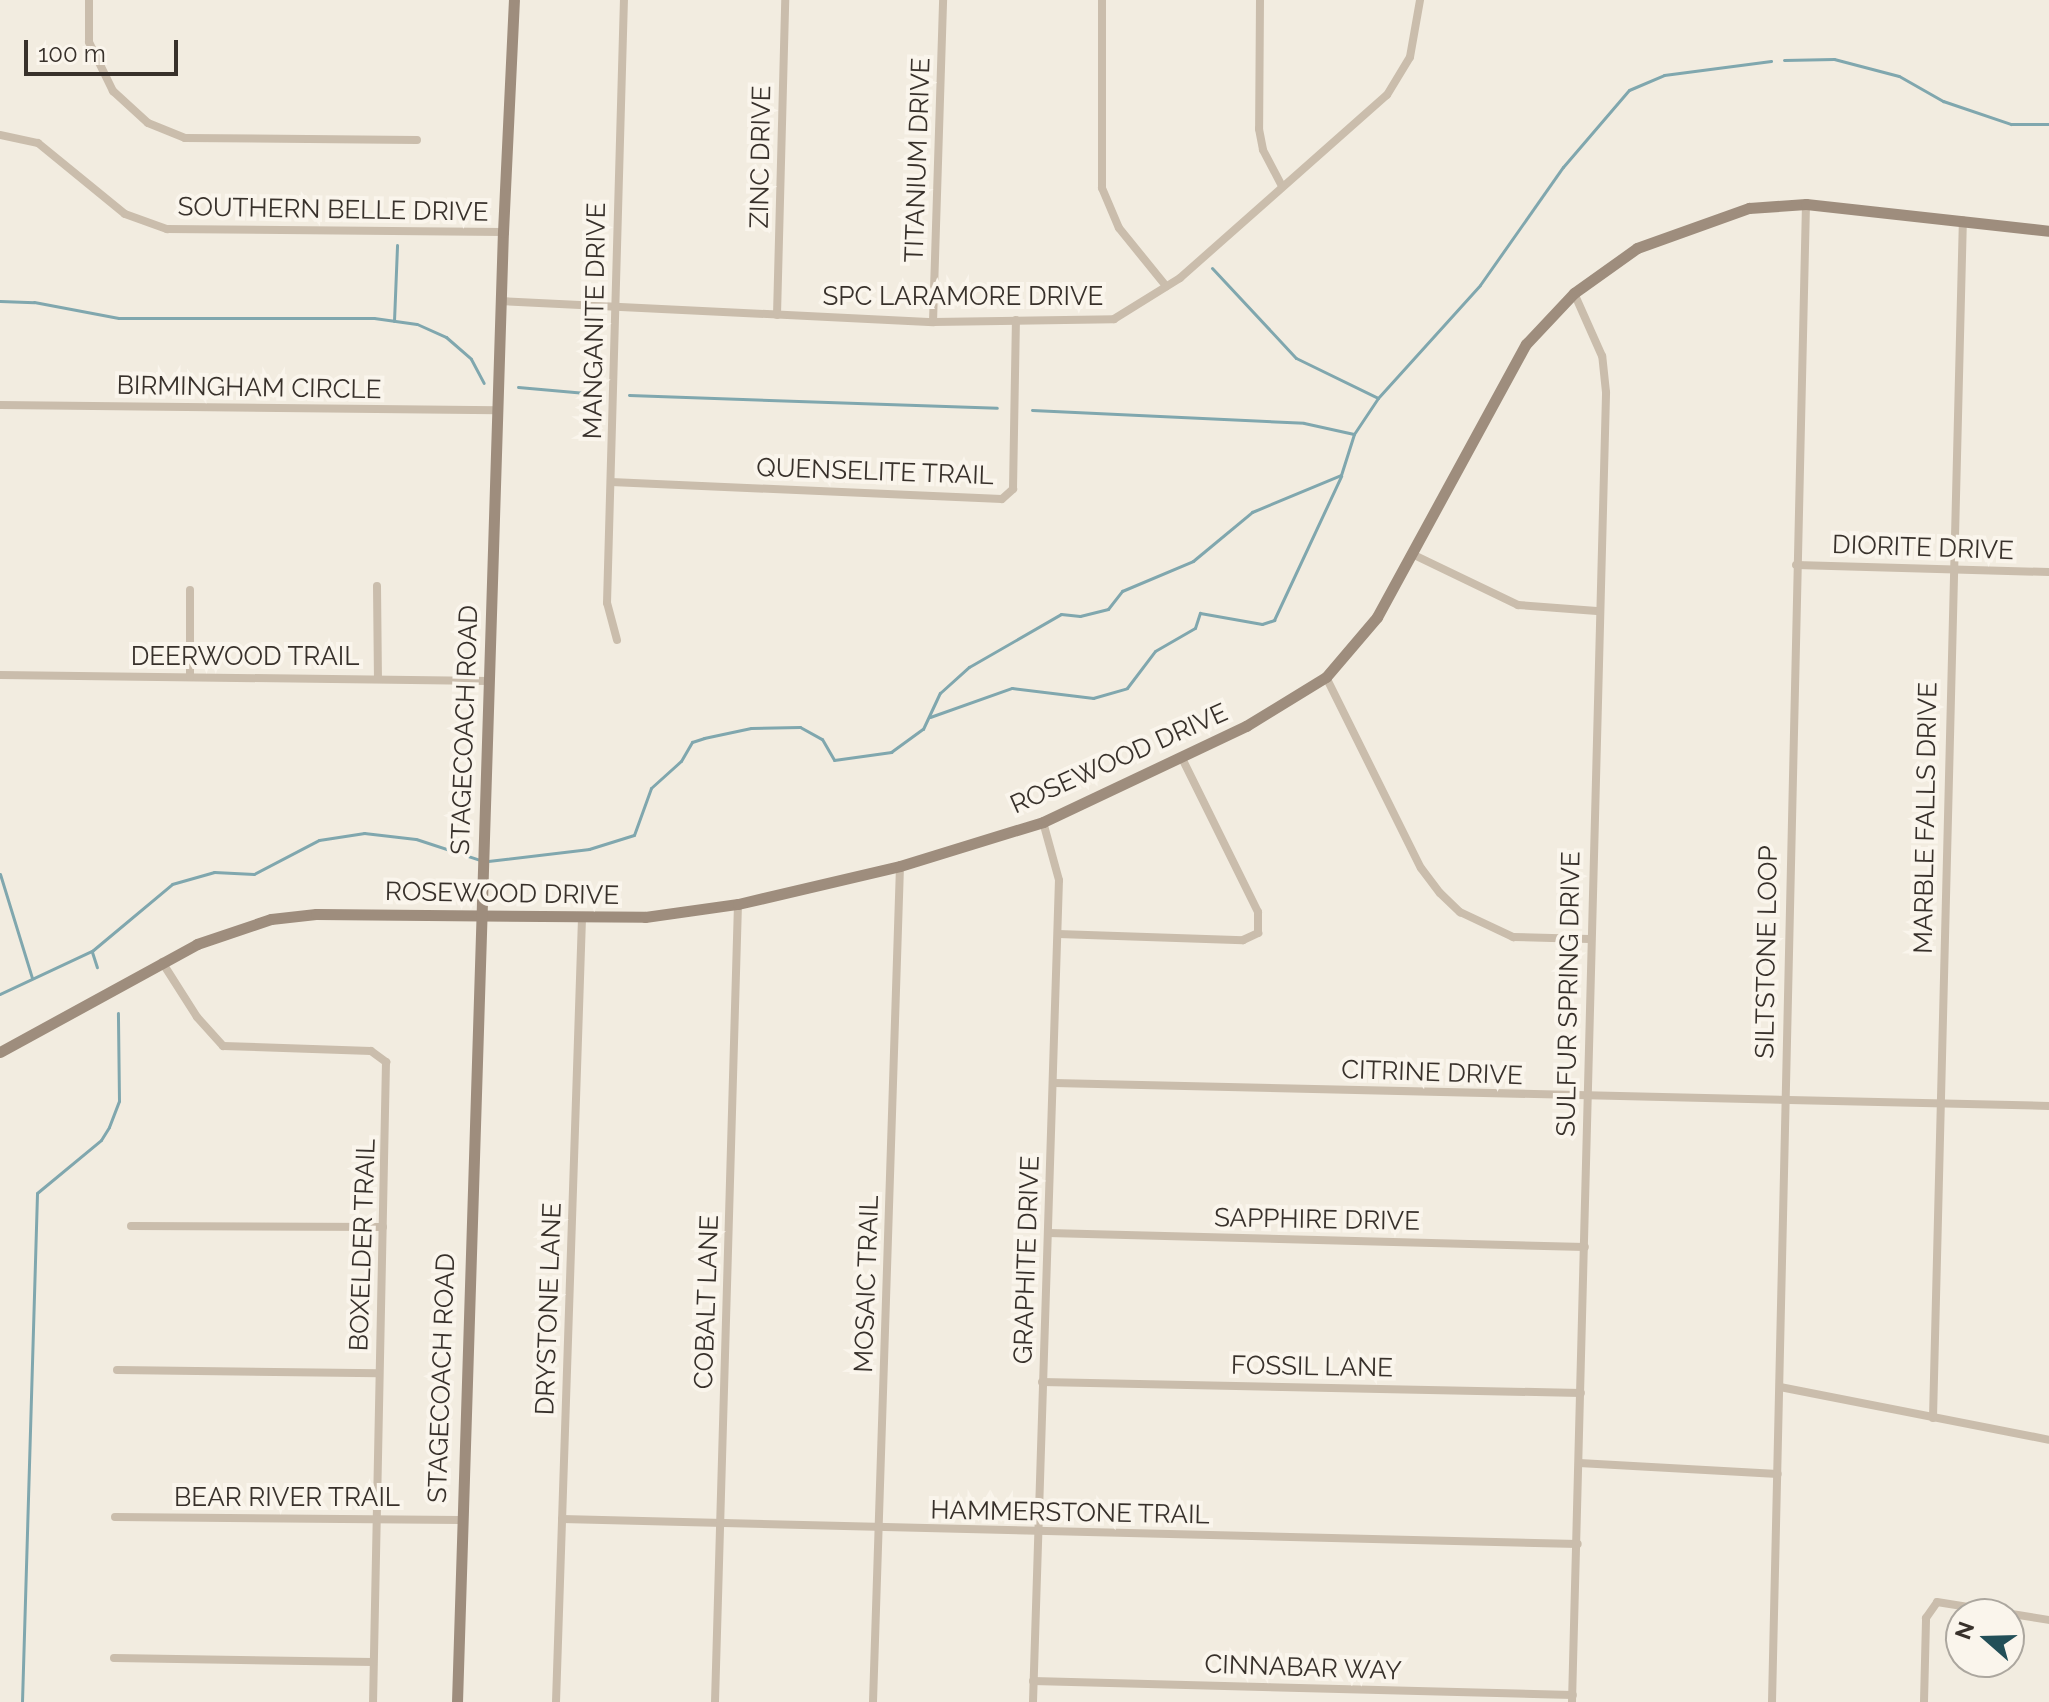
<!DOCTYPE html>
<html>
<head>
<meta charset="utf-8">
<style>
  body { margin:0 }
  #map { position:relative; width:2049px; height:1702px; overflow:hidden; background:#f2ece0; font-family:Raleway,sans-serif }
  div>[style] { position:absolute }
  .stream>* { height:3px; margin:-1.5px; padding:0 1.5px; transform-origin:1.5px; border-radius:1.5px; background:#80a7ae }
  .street>* { height:8px; margin:-4px; padding:0 4px; transform-origin:4px; border-radius:4px; background:#cabdac }
  .secondary>* { height:11px; margin:-5.5px; padding:0 5.5px; transform-origin:5.5px; border-radius:5.5px; background:#9e8d7d }
  span { translate:-50% -50%; white-space:nowrap; text-align:center; line-height:1.15; -webkit-text-stroke:8px #faf5ec; paint-order:stroke }
  .street-label { font-size:26px; color:#38312b }
  .north { position:absolute; left:1945px; top:1598px; width:80px; height:80px; box-sizing:border-box; background:#faf5ec; border:2px solid #aca79f; border-radius:50%; rotate:290deg; font-size:22px; font-weight:700; line-height:32px; text-align:center; color:#38312b }
  .north::after { content:''; display:block; margin:auto; width:28px; height:36px; background:#224f58; clip-path:polygon(50% 0,100% 100%,50% 72%,0 100%) }
  .scale { position:absolute; left:24px; top:40px; width:154px; height:36px; box-sizing:border-box; border:4px solid #38312b; border-top:0; padding-left:10px; font-size:24px; line-height:28px; white-space:nowrap; color:#38312b; -webkit-text-stroke:6px #faf5ec; paint-order:stroke }
</style>
</head>
<body>
<div id="map">
  <div class="stream">
    <i style="left:1784px;top:60px;width:50px;rotate:-1.1deg"></i>
    <i style="left:1834px;top:59px;width:67px;rotate:14.7deg"></i>
    <i style="left:1899px;top:76px;width:51px;rotate:29.6deg"></i>
    <i style="left:1943px;top:101px;width:72px;rotate:18.7deg"></i>
    <i style="left:2011px;top:124px;width:38px"></i>
    <i style="left:1212px;top:268px;width:123px;rotate:47deg"></i>
    <i style="left:1296px;top:358px;width:91px;rotate:26deg"></i>
    <i style="left:0;top:301px;width:34px;rotate:2deg"></i>
    <i style="left:34px;top:302px;width:86px;rotate:10.7deg"></i>
    <i style="left:119px;top:318px;width:255px"></i>
    <i style="left:374px;top:318px;width:43px;rotate:7.9deg"></i>
    <i style="left:417px;top:324px;width:32px;rotate:24deg"></i>
    <i style="left:446px;top:337px;width:33px;rotate:41deg"></i>
    <i style="left:471px;top:359px;width:27px;rotate:62deg"></i>
    <i style="left:394px;top:321px;width:76px;rotate:-87.7deg"></i>
    <i style="left:518px;top:387px;width:79px;rotate:5.1deg"></i>
    <i style="left:629px;top:395px;width:368px;rotate:2deg"></i>
    <i style="left:1032px;top:410px;width:272px;rotate:2.7deg"></i>
    <i style="left:1304px;top:423px;width:51px;rotate:12.4deg"></i>
    <i style="left:930px;top:717px;width:87px;rotate:-19.5deg"></i>
    <i style="left:1012px;top:688px;width:82px;rotate:7deg"></i>
    <i style="left:1093px;top:698px;width:35px;rotate:-16deg"></i>
    <i style="left:1127px;top:688px;width:46px;rotate:-52.9deg"></i>
    <i style="left:1155px;top:651px;width:46px;rotate:-29.9deg"></i>
    <i style="left:1195px;top:628px;width:16px;rotate:-72deg"></i>
    <i style="left:1200px;top:613px;width:63px;rotate:10.1deg"></i>
    <i style="left:1262px;top:624px;width:13px;rotate:-18deg"></i>
    <i style="left:1274px;top:620px;width:159px;rotate:-65deg"></i>
    <i style="left:488px;top:861px;width:102px;rotate:-6.8deg"></i>
    <i style="left:589px;top:849px;width:47px;rotate:-17.3deg"></i>
    <i style="left:634px;top:835px;width:50px;rotate:-70.1deg"></i>
    <i style="left:651px;top:788px;width:40px;rotate:-42deg"></i>
    <i style="left:681px;top:761px;width:22px;rotate:-60deg"></i>
    <i style="left:692px;top:742px;width:13px;rotate:-18deg"></i>
    <i style="left:704px;top:738px;width:48px;rotate:-12deg"></i>
    <i style="left:751px;top:728px;width:49px;rotate:-1.2deg"></i>
    <i style="left:800px;top:727px;width:25px;rotate:29deg"></i>
    <i style="left:822px;top:739px;width:24px;rotate:60deg"></i>
    <i style="left:834px;top:760px;width:58px;rotate:-8deg"></i>
    <i style="left:891px;top:752px;width:39px;rotate:-36deg"></i>
    <i style="left:923px;top:729px;width:40px;rotate:-65deg"></i>
    <i style="left:940px;top:693px;width:39px;rotate:-42deg"></i>
    <i style="left:969px;top:667px;width:106px;rotate:-29.9deg"></i>
    <i style="left:1061px;top:614px;width:19px;rotate:6deg"></i>
    <i style="left:1080px;top:616px;width:29px;rotate:-14deg"></i>
    <i style="left:1108px;top:609px;width:23px;rotate:-52deg"></i>
    <i style="left:1122px;top:591px;width:77px;rotate:-22.9deg"></i>
    <i style="left:1193px;top:561px;width:77px;rotate:-39.7deg"></i>
    <i style="left:1252px;top:512px;width:96px;rotate:-22.6deg"></i>
    <i style="left:1341px;top:475px;width:43px;rotate:-72.4deg"></i>
    <i style="left:1354px;top:434px;width:43px;rotate:-56.3deg"></i>
    <i style="left:1378px;top:398px;width:152px;rotate:-47.9deg"></i>
    <i style="left:1480px;top:285px;width:144px;rotate:-54.9deg"></i>
    <i style="left:1563px;top:167px;width:101px;rotate:-49.4deg"></i>
    <i style="left:1629px;top:90px;width:38px;rotate:-23deg"></i>
    <i style="left:1664px;top:75px;width:108px;rotate:-7.5deg"></i>
    <i style="left:0;top:874px;width:109px;rotate:72.9deg"></i>
    <i style="left:92px;top:952px;width:16px;rotate:72deg"></i>
    <i style="left:0;top:994px;width:102px;rotate:-25.1deg"></i>
    <i style="left:92px;top:951px;width:104px;rotate:-39.9deg"></i>
    <i style="left:172px;top:884px;width:44px;rotate:-15.9deg"></i>
    <i style="left:214px;top:872px;width:40px;rotate:2.9deg"></i>
    <i style="left:254px;top:874px;width:73px;rotate:-27.6deg"></i>
    <i style="left:319px;top:840px;width:46px;rotate:-8.8deg"></i>
    <i style="left:364px;top:833px;width:52px;rotate:6.6deg"></i>
    <i style="left:416px;top:839px;width:67px;rotate:18.2deg"></i>
    <i style="left:22px;top:1702px;width:509px;rotate:-88.31deg"></i>
    <i style="left:37px;top:1193px;width:83px;rotate:-39.6deg"></i>
    <i style="left:101px;top:1140px;width:15px;rotate:-58deg"></i>
    <i style="left:109px;top:1127px;width:28px;rotate:-69deg"></i>
    <i style="left:119px;top:1101px;width:88px;rotate:-90.7deg"></i>
  </div>
  <div class="street">
    <i style="left:89px;top:0;width:42px;rotate:90deg"></i>
    <i style="left:89px;top:42px;width:55px;rotate:63.9deg"></i>
    <i style="left:113px;top:91px;width:47px;rotate:42.4deg"></i>
    <i style="left:148px;top:123px;width:40px;rotate:22deg"></i>
    <i style="left:185px;top:138px;width:232px;rotate:0.5deg"></i>
    <i style="left:1102px;top:0;width:188px;rotate:90deg"></i>
    <i style="left:1102px;top:188px;width:43px;rotate:67deg"></i>
    <i style="left:1119px;top:228px;width:75px;rotate:51deg"></i>
    <i style="left:1260px;top:0;width:129px;rotate:90.4deg"></i>
    <i style="left:1259px;top:129px;width:21px;rotate:79deg"></i>
    <i style="left:1263px;top:150px;width:41px;rotate:62.2deg"></i>
    <i style="left:0;top:135px;width:39px;rotate:12deg"></i>
    <i style="left:38px;top:143px;width:112px;rotate:39.2deg"></i>
    <i style="left:125px;top:214px;width:45px;rotate:19.7deg"></i>
    <i style="left:167px;top:229px;width:336px;rotate:0.5deg"></i>
    <i style="left:500px;top:301px;width:434px;rotate:2.8deg"></i>
    <i style="left:933px;top:322px;width:181px;rotate:-0.9deg"></i>
    <i style="left:1114px;top:319px;width:78px;rotate:-31.8deg"></i>
    <i style="left:1180px;top:278px;width:276px;rotate:-41.5deg"></i>
    <i style="left:1387px;top:95px;width:44px;rotate:-58.8deg"></i>
    <i style="left:1410px;top:57px;width:58px;rotate:-80deg"></i>
    <i style="left:777px;top:315px;width:315px;rotate:-88.5deg"></i>
    <i style="left:933px;top:322px;width:322px;rotate:-88.2deg"></i>
    <i style="left:0;top:405px;width:498px;rotate:0.6deg"></i>
    <i style="left:611px;top:482px;width:391px;rotate:2.5deg"></i>
    <i style="left:1002px;top:499px;width:15px;rotate:-42deg"></i>
    <i style="left:1013px;top:489px;width:169px;rotate:-89deg"></i>
    <i style="left:1412px;top:554px;width:118px;rotate:25.7deg"></i>
    <i style="left:1518px;top:605px;width:79px;rotate:4.3deg"></i>
    <i style="left:1796px;top:565px;width:253px;rotate:1.6deg"></i>
    <i style="left:377px;top:586px;width:92px;rotate:89.4deg"></i>
    <i style="left:617px;top:640px;width:38px;rotate:-105deg"></i>
    <i style="left:607px;top:603px;width:603px;rotate:-88.39deg"></i>
    <i style="left:0;top:675px;width:489px;rotate:0.7deg"></i>
    <i style="left:190px;top:677px;width:87px;rotate:-90deg"></i>
    <i style="left:1326px;top:677px;width:213px;rotate:63.6deg"></i>
    <i style="left:1421px;top:868px;width:31px;rotate:53deg"></i>
    <i style="left:1440px;top:893px;width:28px;rotate:44deg"></i>
    <i style="left:1460px;top:912px;width:59px;rotate:25.3deg"></i>
    <i style="left:1513px;top:937px;width:76px;rotate:1.5deg"></i>
    <i style="left:1058px;top:934px;width:185px;rotate:1.9deg"></i>
    <i style="left:1243px;top:940px;width:17px;rotate:-25deg"></i>
    <i style="left:1258px;top:933px;width:21px;rotate:-90deg"></i>
    <i style="left:1258px;top:912px;width:172px;rotate:-116.3deg"></i>
    <i style="left:162px;top:962px;width:65px;rotate:57.5deg"></i>
    <i style="left:197px;top:1017px;width:39px;rotate:48deg"></i>
    <i style="left:223px;top:1046px;width:148px;rotate:1.9deg"></i>
    <i style="left:371px;top:1051px;width:19px;rotate:36deg"></i>
    <i style="left:386px;top:1062px;width:640px;rotate:91.16deg"></i>
    <i style="left:1054px;top:1083px;width:995px;rotate:1.32deg"></i>
    <i style="left:131px;top:1226px;width:252px;rotate:0.2deg"></i>
    <i style="left:1048px;top:1233px;width:537px;rotate:1.49deg"></i>
    <i style="left:117px;top:1370px;width:262px;rotate:0.7deg"></i>
    <i style="left:1042px;top:1382px;width:539px;rotate:1.17deg"></i>
    <i style="left:1780px;top:1387px;width:274px;rotate:11.1deg"></i>
    <i style="left:1933px;top:1418px;width:1198px;rotate:-88.57deg"></i>
    <i style="left:1579px;top:1463px;width:199px;rotate:3.2deg"></i>
    <i style="left:115px;top:1517px;width:345px;rotate:0.5deg"></i>
    <i style="left:562px;top:1519px;width:1016px;rotate:1.41deg"></i>
    <i style="left:114px;top:1658px;width:259px;rotate:0.9deg"></i>
    <i style="left:1033px;top:1681px;width:540px;rotate:1.49deg"></i>
    <i style="left:556px;top:1702px;width:784px;rotate:-88.1deg"></i>
    <i style="left:715px;top:1702px;width:798px;rotate:-88.35deg"></i>
    <i style="left:873px;top:1702px;width:836px;rotate:-88.15deg"></i>
    <i style="left:1033px;top:1702px;width:822px;rotate:-88.19deg"></i>
    <i style="left:1059px;top:880px;width:60px;rotate:-105.4deg"></i>
    <i style="left:1572px;top:1702px;width:1310px;rotate:-88.51deg"></i>
    <i style="left:1606px;top:392px;width:36px;rotate:-96deg"></i>
    <i style="left:1602px;top:356px;width:69px;rotate:-114deg"></i>
    <i style="left:1772px;top:1702px;width:1498px;rotate:-88.7deg"></i>
    <i style="left:1924px;top:1702px;width:84px;rotate:-88.6deg"></i>
    <i style="left:1926px;top:1618px;width:19px;rotate:-55deg"></i>
    <i style="left:1937px;top:1602px;width:113px;rotate:9.1deg"></i>
  </div>
  <div class="secondary">
    <i style="left:0;top:1052px;width:225px;rotate:-28.7deg"></i>
    <i style="left:197px;top:944px;width:78px;rotate:-18.7deg"></i>
    <i style="left:271px;top:919px;width:45px;rotate:-6.3deg"></i>
    <i style="left:316px;top:914px;width:329px;rotate:0.5deg"></i>
    <i style="left:645px;top:917px;width:94px;rotate:-8deg"></i>
    <i style="left:738px;top:904px;width:166px;rotate:-13.2deg"></i>
    <i style="left:900px;top:866px;width:150px;rotate:-17.1deg"></i>
    <i style="left:1043px;top:822px;width:225px;rotate:-25.3deg"></i>
    <i style="left:1246px;top:726px;width:94px;rotate:-31.5deg"></i>
    <i style="left:1326px;top:677px;width:79px;rotate:-49.6deg"></i>
    <i style="left:1377px;top:617px;width:311px;rotate:-61.4deg"></i>
    <i style="left:1526px;top:344px;width:70px;rotate:-46.7deg"></i>
    <i style="left:1574px;top:293px;width:77px;rotate:-35.5deg"></i>
    <i style="left:1637px;top:248px;width:119px;rotate:-19.7deg"></i>
    <i style="left:1749px;top:208px;width:57px;rotate:-4deg"></i>
    <i style="left:1806px;top:204px;width:244px;rotate:6.3deg"></i>
    <i style="left:457px;top:1702px;width:1471px;rotate:-88.21deg"></i>
    <i style="left:503px;top:232px;width:232px;rotate:-87.3deg"></i>
  </div>
  <div class="street-label">
    <span style="left:761px;top:157px;rotate:-89deg">ZINC DRIVE</span>
    <span style="left:918px;top:160px;rotate:-88deg">TITANIUM DRIVE</span>
    <span style="left:333px;top:210px;rotate:1deg">SOUTHERN BELLE DRIVE</span>
    <span style="left:963px;top:297px">SPC LARAMORE DRIVE</span>
    <span style="left:595px;top:321px;rotate:-89deg">MANGANITE DRIVE</span>
    <span style="left:249px;top:388px;rotate:1deg">BIRMINGHAM CIRCLE</span>
    <span style="left:875px;top:472px;rotate:2deg">QUENSELITE TRAIL</span>
    <span style="left:1923px;top:548px;rotate:2deg">DIORITE DRIVE</span>
    <span style="left:245px;top:657px">DEERWOOD TRAIL</span>
    <span style="left:465px;top:730px;rotate:-88deg">STAGECOACH ROAD</span>
    <span style="left:1119px;top:759px;rotate:-24deg">ROSEWOOD DRIVE</span>
    <span style="left:1926px;top:818px;rotate:-89deg">MARBLE FALLS DRIVE</span>
    <span style="left:502px;top:894px;rotate:1deg">ROSEWOOD DRIVE</span>
    <span style="left:1767px;top:952px;rotate:-89deg">SILTSTONE LOOP</span>
    <span style="left:1569px;top:994px;rotate:-89deg">SULFUR SPRING DRIVE</span>
    <span style="left:1432px;top:1073px;rotate:2deg">CITRINE DRIVE</span>
    <span style="left:1317px;top:1220px;rotate:1deg">SAPPHIRE DRIVE</span>
    <span style="left:363px;top:1245px;rotate:-88deg">BOXELDER TRAIL</span>
    <span style="left:1027px;top:1260px;rotate:-88deg">GRAPHITE DRIVE</span>
    <span style="left:867px;top:1284px;rotate:-88deg">MOSAIC TRAIL</span>
    <span style="left:707px;top:1302px;rotate:-88deg">COBALT LANE</span>
    <span style="left:549px;top:1309px;rotate:-88deg">DRYSTONE LANE</span>
    <span style="left:1312px;top:1367px;rotate:1deg">FOSSIL LANE</span>
    <span style="left:442px;top:1378px;rotate:-88deg">STAGECOACH ROAD</span>
    <span style="left:287px;top:1498px">BEAR RIVER TRAIL</span>
    <span style="left:1070px;top:1513px;rotate:1deg">HAMMERSTONE TRAIL</span>
    <span style="left:1303px;top:1668px;rotate:2deg">CINNABAR WAY</span>
  </div>
  <div class="north">N</div>
  <div class="scale">100 m</div>
</div>
</body>
</html>
